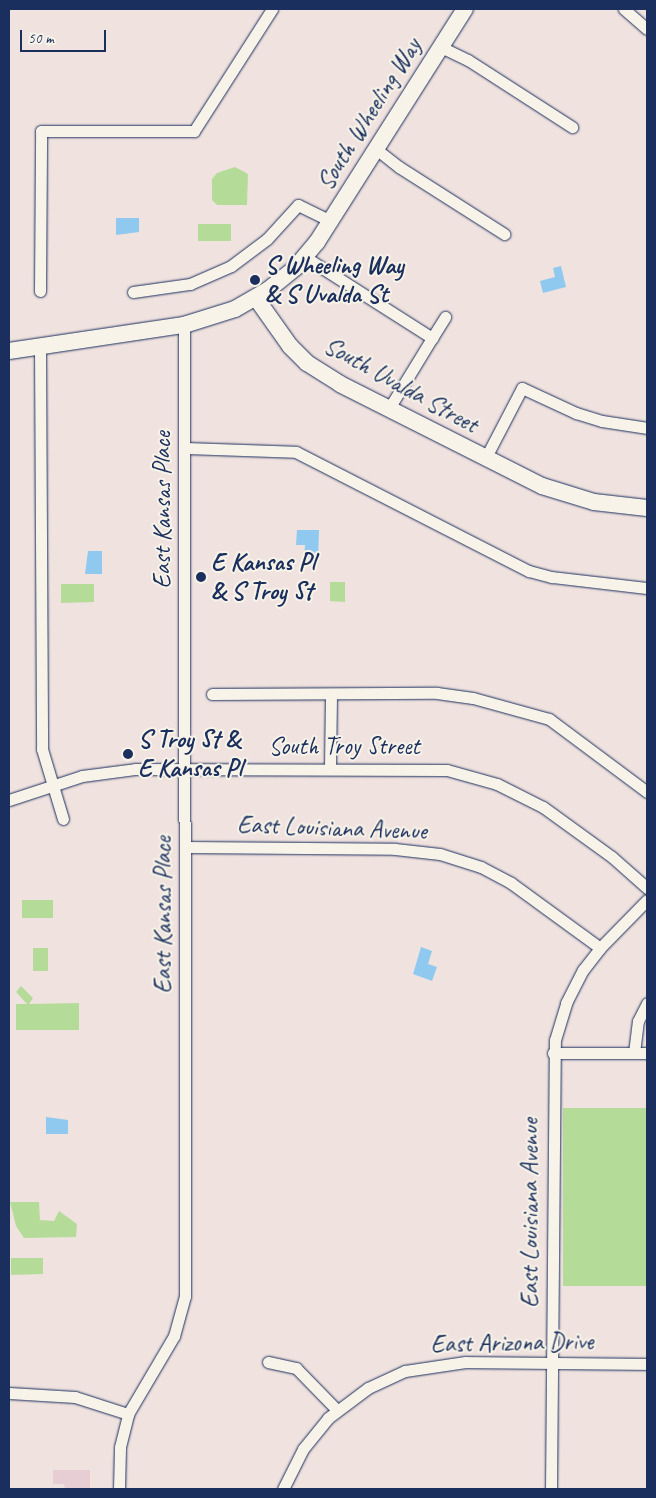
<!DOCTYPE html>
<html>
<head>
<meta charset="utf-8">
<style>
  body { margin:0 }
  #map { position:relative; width:656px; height:1498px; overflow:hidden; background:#f0e2df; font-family:Caveat,sans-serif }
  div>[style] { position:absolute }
  .built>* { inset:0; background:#e7ced4 }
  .green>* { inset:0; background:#b4dc98 }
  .water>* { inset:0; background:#8fc9ef }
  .roads { filter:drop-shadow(0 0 1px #1b2f5e) drop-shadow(0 0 1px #1b2f5e) }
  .street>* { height:11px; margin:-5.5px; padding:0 5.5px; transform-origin:5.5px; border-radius:5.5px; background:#f7f3e8 }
  .secondary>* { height:16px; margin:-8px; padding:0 8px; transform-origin:8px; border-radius:8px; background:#f7f3e8 }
  .dots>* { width:14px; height:14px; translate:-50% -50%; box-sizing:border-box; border:2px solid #f7f3e8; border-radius:50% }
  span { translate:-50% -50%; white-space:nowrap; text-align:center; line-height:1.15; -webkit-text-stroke:4px #f7f3e8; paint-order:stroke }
  .street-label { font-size:25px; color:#1b2f5e }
  .poi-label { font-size:25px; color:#1b2f5e; font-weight:700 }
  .left { translate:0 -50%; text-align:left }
  .frame { position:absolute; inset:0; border:10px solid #1b2f5e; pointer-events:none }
  .scale { position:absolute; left:20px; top:30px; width:86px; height:22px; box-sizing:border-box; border:2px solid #1b2f5e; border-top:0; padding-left:6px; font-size:15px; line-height:18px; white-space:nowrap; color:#1b2f5e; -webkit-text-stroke:4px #f7f3e8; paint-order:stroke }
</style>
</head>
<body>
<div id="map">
  <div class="built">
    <i style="clip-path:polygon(53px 1470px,90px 1470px,90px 1489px,65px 1489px,64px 1484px,53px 1484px)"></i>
  </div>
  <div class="green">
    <i style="clip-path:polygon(235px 167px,248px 174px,247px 205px,217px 205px,212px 200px,212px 179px,217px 173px)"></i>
    <i style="clip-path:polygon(198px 224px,231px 224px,231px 241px,198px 241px)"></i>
    <i style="clip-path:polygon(330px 582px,345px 582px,345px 602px,330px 601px)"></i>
    <i style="clip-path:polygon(61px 584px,94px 584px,94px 602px,61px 603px)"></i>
    <i style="clip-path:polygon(22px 900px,53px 900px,53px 918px,22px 918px)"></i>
    <i style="clip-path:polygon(33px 948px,48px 948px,48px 971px,33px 971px)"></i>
    <i style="clip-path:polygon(21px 986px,33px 998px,29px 1004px,79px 1003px,79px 1030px,16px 1030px,16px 1004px,27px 1004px,16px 992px)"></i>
    <i style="clip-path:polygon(563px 1108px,647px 1108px,647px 1286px,563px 1286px)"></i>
    <i style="clip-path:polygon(10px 1202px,39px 1202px,40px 1220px,54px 1221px,59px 1211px,77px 1224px,76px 1237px,24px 1238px,16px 1226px)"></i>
    <i style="clip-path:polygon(11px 1258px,43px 1258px,43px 1274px,11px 1275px)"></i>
  </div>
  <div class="water">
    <i style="clip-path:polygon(116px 218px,139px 218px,139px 232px,116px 235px)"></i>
    <i style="clip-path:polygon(561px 266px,566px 287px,543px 293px,540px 281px,555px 277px,553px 268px)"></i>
    <i style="clip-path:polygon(297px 530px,319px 530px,318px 560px,304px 559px,305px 545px,296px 545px)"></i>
    <i style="clip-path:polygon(88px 551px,102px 551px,102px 574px,85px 574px)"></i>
    <i style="clip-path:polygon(421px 947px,432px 951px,428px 964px,437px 967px,432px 981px,413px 974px)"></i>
    <i style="clip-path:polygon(46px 1117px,68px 1120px,68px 1134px,46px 1134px)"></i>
  </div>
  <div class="roads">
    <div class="street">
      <i style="left:624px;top:9px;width:30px;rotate:41deg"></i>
      <i style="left:441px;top:47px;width:30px;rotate:26deg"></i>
      <i style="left:468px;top:60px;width:124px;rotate:32.8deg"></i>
      <i style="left:376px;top:149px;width:29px;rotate:38deg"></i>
      <i style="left:399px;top:167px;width:125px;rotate:32.5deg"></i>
      <i style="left:305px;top:257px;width:151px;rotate:32.5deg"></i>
      <i style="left:432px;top:338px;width:84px;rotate:121.4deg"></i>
      <i style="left:40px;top:291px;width:160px;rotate:-89.6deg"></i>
      <i style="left:41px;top:131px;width:153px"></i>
      <i style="left:194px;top:131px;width:145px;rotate:-57.4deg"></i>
      <i style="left:133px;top:292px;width:58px;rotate:-8deg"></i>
      <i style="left:190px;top:284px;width:45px;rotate:-23.7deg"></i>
      <i style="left:231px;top:266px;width:45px;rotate:-36.9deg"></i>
      <i style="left:267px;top:239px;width:46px;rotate:-47.6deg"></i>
      <i style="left:298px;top:205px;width:37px;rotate:26deg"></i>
      <i style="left:432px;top:338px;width:25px;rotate:-58deg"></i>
      <i style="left:40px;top:346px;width:403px;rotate:89.7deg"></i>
      <i style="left:42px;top:749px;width:73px;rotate:73.3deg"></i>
      <i style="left:184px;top:448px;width:112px;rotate:2deg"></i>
      <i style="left:296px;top:452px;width:262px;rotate:27.1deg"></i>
      <i style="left:529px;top:571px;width:24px;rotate:15deg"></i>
      <i style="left:552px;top:577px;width:96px;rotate:6.6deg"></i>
      <i style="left:485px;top:459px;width:80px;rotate:-62.5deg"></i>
      <i style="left:522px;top:388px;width:60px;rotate:24.8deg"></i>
      <i style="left:576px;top:413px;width:27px;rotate:17deg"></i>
      <i style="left:602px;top:421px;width:46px;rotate:8.8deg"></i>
      <i style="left:212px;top:694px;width:225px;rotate:-0.3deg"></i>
      <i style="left:437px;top:693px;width:36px;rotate:8deg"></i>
      <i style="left:473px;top:698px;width:79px;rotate:15.4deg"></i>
      <i style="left:549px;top:719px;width:122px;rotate:36.7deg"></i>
      <i style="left:330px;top:767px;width:72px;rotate:-89.2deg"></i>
      <i style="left:9px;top:800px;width:77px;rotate:-18.2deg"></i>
      <i style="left:82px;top:776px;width:53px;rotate:-7.5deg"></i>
      <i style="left:135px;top:769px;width:312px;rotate:0.2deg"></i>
      <i style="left:447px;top:770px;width:52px;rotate:15.6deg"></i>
      <i style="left:497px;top:784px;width:51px;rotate:26.6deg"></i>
      <i style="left:543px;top:807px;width:85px;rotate:35.9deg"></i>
      <i style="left:612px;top:857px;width:47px;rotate:41.5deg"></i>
      <i style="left:185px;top:847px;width:210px;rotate:0.5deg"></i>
      <i style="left:395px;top:849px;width:45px;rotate:6.3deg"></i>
      <i style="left:440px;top:854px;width:43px;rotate:17.6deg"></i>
      <i style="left:481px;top:867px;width:34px;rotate:28deg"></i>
      <i style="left:511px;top:883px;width:110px;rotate:36.1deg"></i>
      <i style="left:553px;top:1053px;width:94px"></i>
      <i style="left:634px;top:1053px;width:32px;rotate:-83deg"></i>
      <i style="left:638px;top:1021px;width:20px;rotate:-63deg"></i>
      <i style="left:268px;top:1362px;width:29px;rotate:12deg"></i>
      <i style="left:296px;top:1368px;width:59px;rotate:45.7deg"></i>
      <i style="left:9px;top:1393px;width:66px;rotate:3.5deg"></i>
      <i style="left:75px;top:1397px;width:56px;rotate:17.8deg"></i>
      <i style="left:119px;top:1489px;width:42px;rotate:-88.6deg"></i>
      <i style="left:120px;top:1447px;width:34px;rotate:-76deg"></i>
      <i style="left:128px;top:1414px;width:91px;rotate:-59.5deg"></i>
      <i style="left:174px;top:1336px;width:41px;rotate:-74.6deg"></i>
      <i style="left:185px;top:1296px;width:971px;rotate:-90.06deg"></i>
      <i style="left:283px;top:1489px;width:45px;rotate:-63.4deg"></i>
      <i style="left:303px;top:1449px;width:40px;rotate:-51deg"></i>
      <i style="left:328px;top:1418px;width:50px;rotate:-36.9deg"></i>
      <i style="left:368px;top:1388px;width:41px;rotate:-24.7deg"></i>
      <i style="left:405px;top:1371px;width:61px;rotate:-8.5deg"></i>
      <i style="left:465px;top:1362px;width:182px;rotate:0.6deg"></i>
      <i style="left:551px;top:1489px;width:449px;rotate:-89.5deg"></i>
      <i style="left:555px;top:1040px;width:39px;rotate:-73deg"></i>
      <i style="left:566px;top:1003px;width:37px;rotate:-63deg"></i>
      <i style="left:583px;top:970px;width:28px;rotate:-52deg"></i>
      <i style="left:600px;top:948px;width:67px;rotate:-45.6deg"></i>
    </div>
    <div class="secondary">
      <i style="left:256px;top:298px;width:59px;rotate:54.7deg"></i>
      <i style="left:290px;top:346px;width:24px;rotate:45deg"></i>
      <i style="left:307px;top:363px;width:39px;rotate:32deg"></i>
      <i style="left:340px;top:384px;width:226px;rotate:26.8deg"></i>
      <i style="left:542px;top:486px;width:54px;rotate:17.1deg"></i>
      <i style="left:594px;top:502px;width:53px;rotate:6.5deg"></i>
      <i style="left:9px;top:351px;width:177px;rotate:-8.5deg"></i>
      <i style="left:184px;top:325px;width:53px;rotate:-17.4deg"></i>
      <i style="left:235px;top:309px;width:38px;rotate:-30deg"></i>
      <i style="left:268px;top:290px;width:36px;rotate:-39deg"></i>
      <i style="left:296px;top:267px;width:33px;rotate:-50deg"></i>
      <i style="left:317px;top:242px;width:276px;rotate:-57.6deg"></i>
    </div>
  </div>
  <div class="dots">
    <i style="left:255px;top:280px;background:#1b2f5e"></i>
    <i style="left:201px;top:577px;background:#1b2f5e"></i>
    <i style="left:128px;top:754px;background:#1b2f5e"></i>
  </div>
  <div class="street-label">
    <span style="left:369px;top:114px;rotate:-58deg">South Wheeling Way</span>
    <span style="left:401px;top:385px;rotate:29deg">South Uvalda Street</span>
    <span style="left:162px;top:510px;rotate:-90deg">East Kansas Place</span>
    <span style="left:344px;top:746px">South Troy Street</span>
    <span style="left:332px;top:828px;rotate:2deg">East Louisiana Avenue</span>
    <span style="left:163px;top:915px;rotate:-90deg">East Kansas Place</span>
    <span style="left:530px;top:1213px;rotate:-90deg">East Louisiana Avenue</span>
    <span style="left:512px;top:1343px;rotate:-1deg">East Arizona Drive</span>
  </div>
  <div class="poi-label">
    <span class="left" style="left:265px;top:280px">S Wheeling Way<br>&amp; S Uvalda St</span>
    <span class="left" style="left:211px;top:577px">E Kansas Pl<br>&amp; S Troy St</span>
    <span class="left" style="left:138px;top:754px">S Troy St &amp;<br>E Kansas Pl</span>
  </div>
  <div class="frame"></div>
  <div class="scale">50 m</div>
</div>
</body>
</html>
